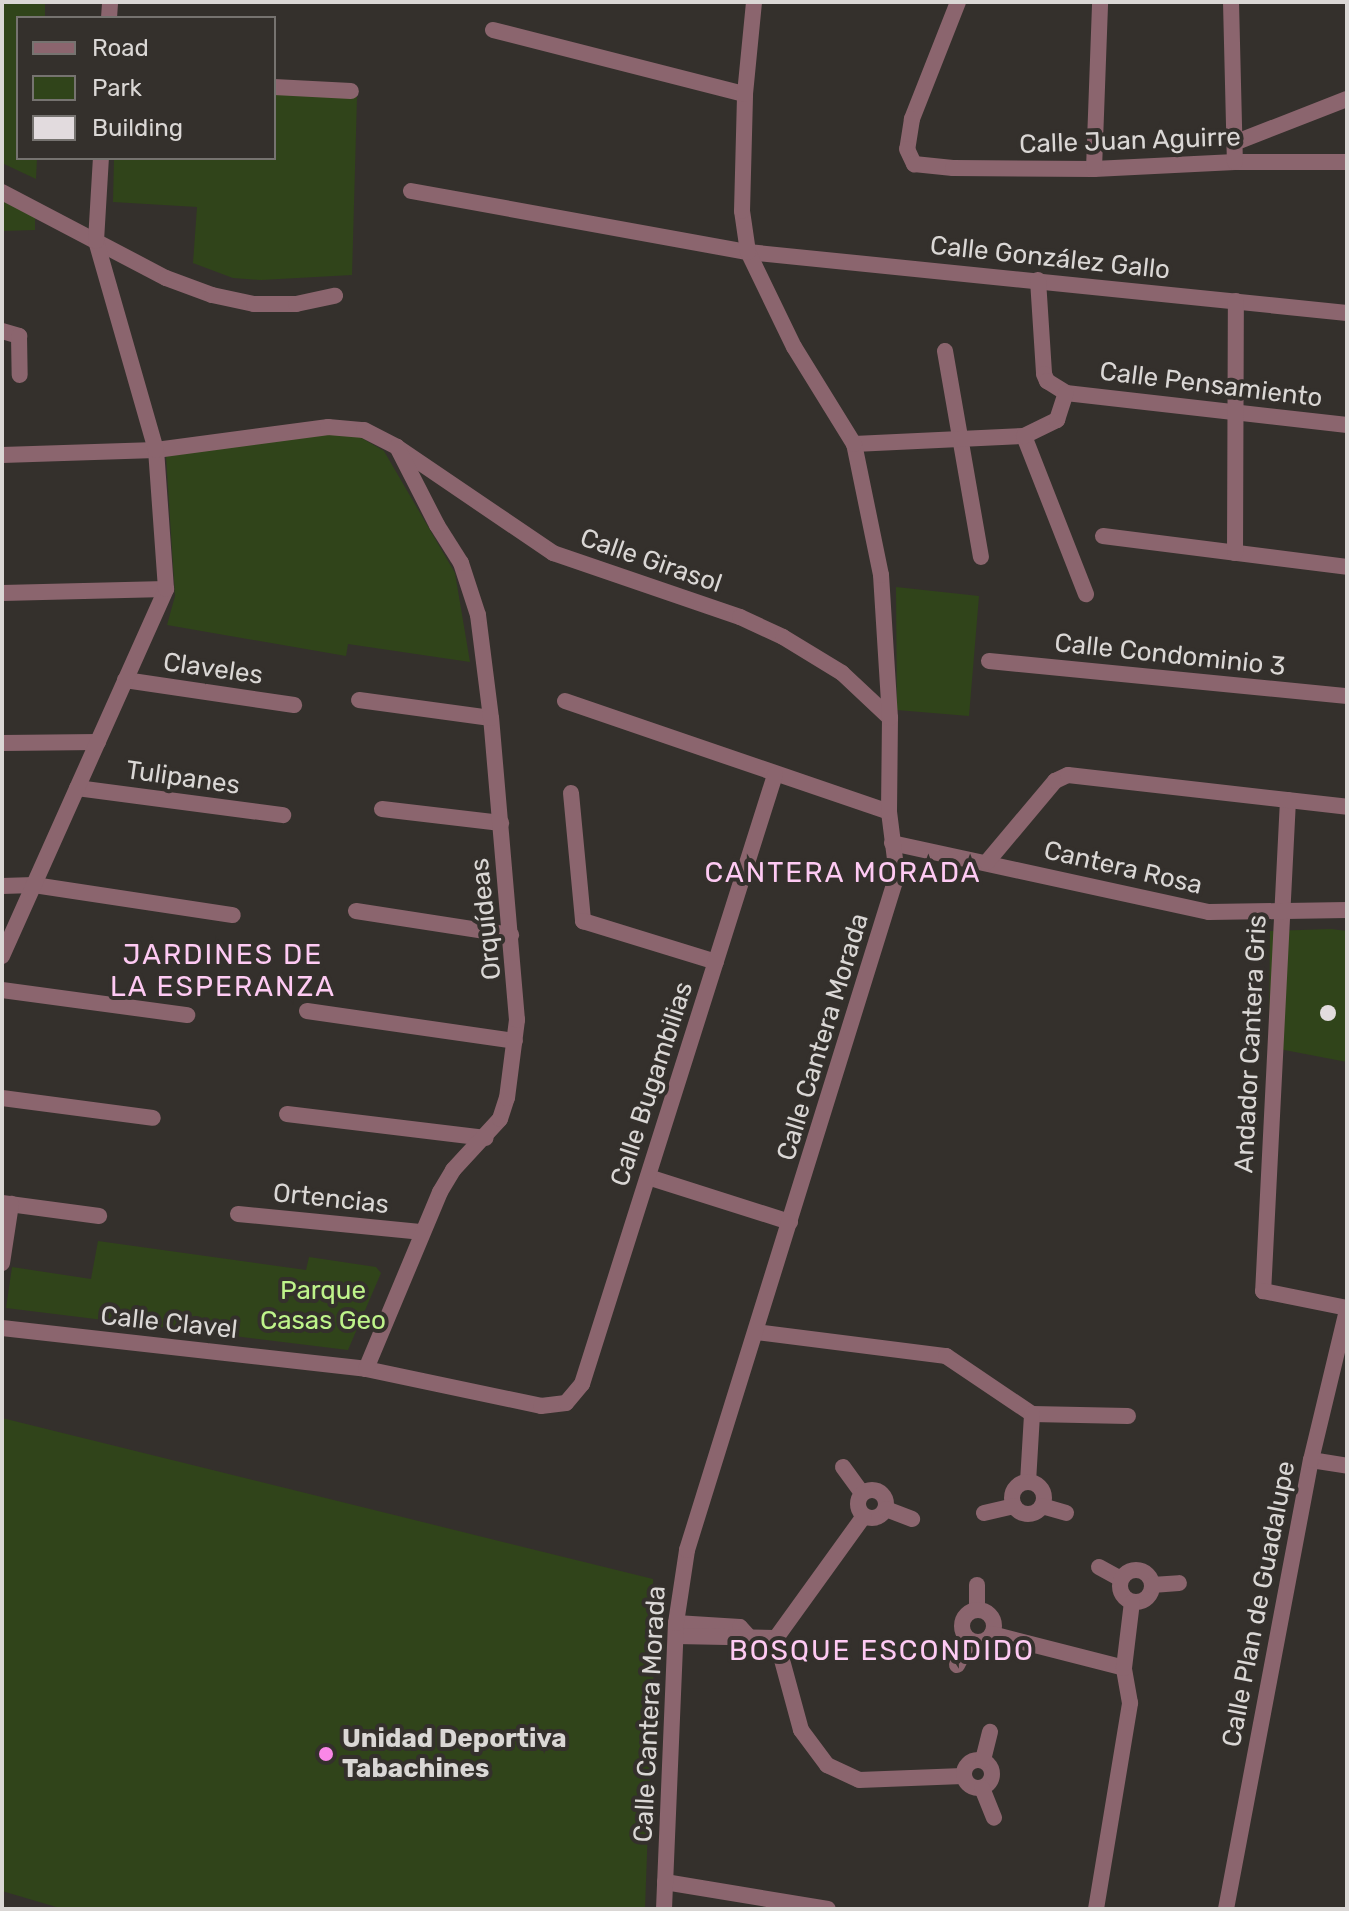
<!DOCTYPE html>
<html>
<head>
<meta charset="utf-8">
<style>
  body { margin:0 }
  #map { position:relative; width:1349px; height:1911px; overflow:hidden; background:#34302c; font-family:Rubik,sans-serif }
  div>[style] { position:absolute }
  .green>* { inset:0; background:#30441a }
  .building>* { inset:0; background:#e2dbde }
  .round { border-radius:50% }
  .street>* { height:16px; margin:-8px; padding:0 8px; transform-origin:8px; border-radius:8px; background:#8b656e }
  .street>.ring { margin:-8px; padding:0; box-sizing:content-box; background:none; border:16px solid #8b656e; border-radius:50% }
  .dots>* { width:22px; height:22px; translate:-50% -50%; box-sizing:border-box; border:4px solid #34302c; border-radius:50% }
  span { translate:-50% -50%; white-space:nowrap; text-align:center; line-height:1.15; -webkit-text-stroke:8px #34302c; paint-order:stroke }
  .street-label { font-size:26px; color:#dad7d5 }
  .park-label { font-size:26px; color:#bef38a }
  .poi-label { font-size:26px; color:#dad7d5; font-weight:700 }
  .left { translate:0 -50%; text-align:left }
  .neighbourhood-label { font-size:28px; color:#fecaf3; letter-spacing:2px }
  .frame { position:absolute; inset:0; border:4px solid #dad7d5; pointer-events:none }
  .legend { position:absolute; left:16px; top:16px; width:260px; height:144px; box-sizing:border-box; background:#34302c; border:2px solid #767370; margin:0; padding:10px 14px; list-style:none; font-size:24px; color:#dad7d5 }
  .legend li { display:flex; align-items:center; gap:16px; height:40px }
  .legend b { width:40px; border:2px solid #767370 }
</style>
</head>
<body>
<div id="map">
  <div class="green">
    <i style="clip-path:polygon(2px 2px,45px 2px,45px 18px,18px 18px,18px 158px,37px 158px,36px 179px,2px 163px)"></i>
    <i style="clip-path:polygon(274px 94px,357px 97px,352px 275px,261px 280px,233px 278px,193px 263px,197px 207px,113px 202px,114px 158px,274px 158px)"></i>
    <i style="clip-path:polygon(2px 199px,35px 216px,35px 230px,2px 231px)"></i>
    <i style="clip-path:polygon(332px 432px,353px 433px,384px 451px,455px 573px,470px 662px,348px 644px,346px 656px,167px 625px,175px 596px,166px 456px)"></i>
    <i style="clip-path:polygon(896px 587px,979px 596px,969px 716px,897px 710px)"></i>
    <i style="clip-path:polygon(1331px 929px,1347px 931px,1347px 1062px,1269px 1047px,1270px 931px)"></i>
    <i style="clip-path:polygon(98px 1241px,306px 1270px,309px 1257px,376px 1267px,381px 1273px,348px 1350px,6px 1308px,12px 1267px,91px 1279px)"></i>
    <i style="clip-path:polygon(2px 1418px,653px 1579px,655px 1632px,645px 1909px,63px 1909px,2px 1891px)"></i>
  </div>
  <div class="building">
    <i class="round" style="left:1320px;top:1005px;width:16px;height:16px"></i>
  </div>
  <div class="street">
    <i style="left:958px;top:2px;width:126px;rotate:111.5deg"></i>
    <i style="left:912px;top:119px;width:30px;rotate:99deg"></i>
    <i style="left:907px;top:149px;width:17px;rotate:65deg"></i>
    <i style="left:914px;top:164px;width:39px;rotate:6deg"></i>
    <i style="left:953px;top:168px;width:141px;rotate:0.4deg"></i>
    <i style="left:1094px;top:169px;width:141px;rotate:-2.8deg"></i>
    <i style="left:1235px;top:162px;width:112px"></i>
    <i style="left:1231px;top:2px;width:160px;rotate:88.6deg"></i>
    <i style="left:109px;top:18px;width:16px;rotate:-86deg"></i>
    <i style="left:493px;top:30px;width:260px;rotate:14.3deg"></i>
    <i style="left:274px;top:87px;width:77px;rotate:3deg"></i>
    <i style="left:1234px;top:143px;width:121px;rotate:-21.3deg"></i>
    <i style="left:1094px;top:169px;width:167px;rotate:-87.9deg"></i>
    <i style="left:411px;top:191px;width:342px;rotate:10.3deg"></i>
    <i style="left:748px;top:252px;width:602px;rotate:5.81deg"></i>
    <i style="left:2px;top:192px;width:185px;rotate:27.7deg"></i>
    <i style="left:166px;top:278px;width:49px;rotate:20.3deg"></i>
    <i style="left:212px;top:295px;width:43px;rotate:12.1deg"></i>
    <i style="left:254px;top:304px;width:42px"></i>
    <i style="left:296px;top:304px;width:40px;rotate:-12deg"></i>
    <i style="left:1038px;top:280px;width:94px;rotate:86.3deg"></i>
    <i style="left:1044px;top:374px;width:8px;rotate:67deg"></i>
    <i style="left:1047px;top:381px;width:22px;rotate:32deg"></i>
    <i style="left:1066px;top:393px;width:283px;rotate:6.5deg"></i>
    <i style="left:2px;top:331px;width:18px;rotate:16deg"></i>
    <i style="left:19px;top:336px;width:39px;rotate:89deg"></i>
    <i style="left:945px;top:351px;width:209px;rotate:80.1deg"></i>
    <i style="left:1024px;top:436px;width:170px;rotate:68.6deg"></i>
    <i style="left:854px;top:444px;width:170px;rotate:-2.7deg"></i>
    <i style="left:1024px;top:436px;width:37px;rotate:-26deg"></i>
    <i style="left:1057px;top:420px;width:28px;rotate:-72deg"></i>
    <i style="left:2px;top:455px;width:154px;rotate:-1.9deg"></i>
    <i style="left:156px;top:450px;width:174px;rotate:-7.6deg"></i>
    <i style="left:328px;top:427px;width:36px;rotate:5deg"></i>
    <i style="left:364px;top:430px;width:37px;rotate:27deg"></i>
    <i style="left:397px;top:447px;width:189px;rotate:34.2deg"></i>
    <i style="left:553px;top:553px;width:198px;rotate:18.9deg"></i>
    <i style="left:740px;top:617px;width:47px;rotate:24.9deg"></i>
    <i style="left:783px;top:637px;width:69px;rotate:31.4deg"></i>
    <i style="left:842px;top:673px;width:66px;rotate:43.2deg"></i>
    <i style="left:1103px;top:536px;width:246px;rotate:7.2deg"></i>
    <i style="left:1235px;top:553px;width:252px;rotate:-89.8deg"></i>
    <i style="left:2px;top:593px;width:164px;rotate:-1.4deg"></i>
    <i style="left:989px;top:661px;width:360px;rotate:5.6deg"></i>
    <i style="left:125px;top:680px;width:171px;rotate:8.4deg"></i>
    <i style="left:359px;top:700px;width:133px;rotate:7.8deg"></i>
    <i style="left:565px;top:701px;width:342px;rotate:18.9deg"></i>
    <i style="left:2px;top:743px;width:96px;rotate:-0.6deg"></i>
    <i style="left:77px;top:788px;width:208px;rotate:7.5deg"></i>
    <i style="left:571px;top:793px;width:129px;rotate:84.6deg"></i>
    <i style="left:583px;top:921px;width:139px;rotate:17.1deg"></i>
    <i style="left:1288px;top:800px;width:492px;rotate:92.9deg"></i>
    <i style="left:1263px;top:1291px;width:86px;rotate:11.4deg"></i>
    <i style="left:382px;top:809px;width:120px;rotate:6.7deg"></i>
    <i style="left:892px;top:843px;width:324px;rotate:12.3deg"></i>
    <i style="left:1209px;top:912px;width:138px;rotate:-0.8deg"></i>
    <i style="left:987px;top:862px;width:106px;rotate:-50deg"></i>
    <i style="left:1055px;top:781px;width:14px;rotate:-25deg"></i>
    <i style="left:1068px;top:775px;width:281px;rotate:6.5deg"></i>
    <i style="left:2px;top:886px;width:32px;rotate:-2deg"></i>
    <i style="left:34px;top:885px;width:201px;rotate:8.6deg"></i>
    <i style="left:356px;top:911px;width:157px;rotate:8.8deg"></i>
    <i style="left:2px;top:956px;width:402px;rotate:-65.9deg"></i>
    <i style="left:166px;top:589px;width:139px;rotate:-94.1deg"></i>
    <i style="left:156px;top:450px;width:217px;rotate:-106deg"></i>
    <i style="left:96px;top:241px;width:83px;rotate:-86.6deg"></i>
    <i style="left:2px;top:990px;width:187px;rotate:7.7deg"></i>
    <i style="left:307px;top:1011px;width:210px;rotate:8.2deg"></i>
    <i style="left:2px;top:1098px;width:152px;rotate:7.5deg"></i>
    <i style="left:287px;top:1114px;width:200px;rotate:6.9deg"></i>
    <i style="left:648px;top:1177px;width:149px;rotate:17.6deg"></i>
    <i style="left:2px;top:1203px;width:98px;rotate:7.6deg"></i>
    <i style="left:238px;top:1214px;width:183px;rotate:5.6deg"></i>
    <i style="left:2px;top:1263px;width:60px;rotate:-81.3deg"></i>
    <i style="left:2px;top:1328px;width:366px;rotate:6.4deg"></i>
    <i style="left:366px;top:1369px;width:179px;rotate:11.9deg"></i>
    <i style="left:541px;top:1406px;width:25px;rotate:-7deg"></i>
    <i style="left:566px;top:1403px;width:25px;rotate:-50deg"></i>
    <i style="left:582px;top:1384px;width:639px;rotate:-72.42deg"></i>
    <i style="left:756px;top:1332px;width:192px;rotate:7.2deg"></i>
    <i style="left:946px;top:1356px;width:104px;rotate:34deg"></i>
    <i style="left:366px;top:1369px;width:192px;rotate:-67.3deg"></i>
    <i style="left:440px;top:1192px;width:26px;rotate:-59deg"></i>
    <i style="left:453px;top:1170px;width:69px;rotate:-47.3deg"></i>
    <i style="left:500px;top:1119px;width:22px;rotate:-72deg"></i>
    <i style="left:507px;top:1098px;width:79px;rotate:-82.7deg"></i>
    <i style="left:517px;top:1020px;width:303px;rotate:-94.9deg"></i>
    <i style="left:491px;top:718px;width:104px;rotate:-97.2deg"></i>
    <i style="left:478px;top:615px;width:55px;rotate:-108.1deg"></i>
    <i style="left:461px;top:563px;width:45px;rotate:-122.3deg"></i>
    <i style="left:437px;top:525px;width:88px;rotate:-117.1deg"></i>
    <i style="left:1032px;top:1414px;width:96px;rotate:1.2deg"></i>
    <i style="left:1311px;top:1460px;width:36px;rotate:9deg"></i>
    <i style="left:843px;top:1467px;width:32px;rotate:54deg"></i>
    <i style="left:1028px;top:1482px;width:68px;rotate:-86.6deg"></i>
    <i class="ring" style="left:1012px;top:1482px;width:16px;height:16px"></i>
    <i class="ring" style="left:858px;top:1490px;width:12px;height:12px"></i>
    <i style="left:1042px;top:1506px;width:25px;rotate:16deg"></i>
    <i style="left:886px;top:1509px;width:28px;rotate:21deg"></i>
    <i style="left:984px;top:1513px;width:31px;rotate:-13deg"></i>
    <i style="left:1099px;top:1567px;width:25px;rotate:29deg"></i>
    <i class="ring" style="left:1120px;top:1570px;width:16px;height:16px"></i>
    <i style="left:977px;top:1585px;width:24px;rotate:90deg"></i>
    <i style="left:1152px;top:1585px;width:27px;rotate:-4deg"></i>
    <i class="ring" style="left:962px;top:1610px;width:16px;height:16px"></i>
    <i style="left:676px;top:1623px;width:64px;rotate:3.6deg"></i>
    <i style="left:740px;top:1627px;width:12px;rotate:48deg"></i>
    <i style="left:992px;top:1634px;width:136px;rotate:14.4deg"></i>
    <i style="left:676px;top:1636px;width:100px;rotate:1.1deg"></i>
    <i style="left:776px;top:1638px;width:95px;rotate:74.8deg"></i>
    <i style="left:801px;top:1730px;width:44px;rotate:53.4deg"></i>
    <i style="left:827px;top:1765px;width:35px;rotate:25deg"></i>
    <i style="left:859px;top:1780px;width:104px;rotate:-2.2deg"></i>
    <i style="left:776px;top:1638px;width:150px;rotate:-54.2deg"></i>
    <i style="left:957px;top:1665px;width:28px;rotate:-63deg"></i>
    <i class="ring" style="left:964px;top:1760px;width:12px;height:12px"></i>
    <i style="left:983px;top:1760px;width:29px;rotate:-76deg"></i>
    <i style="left:982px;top:1788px;width:32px;rotate:68deg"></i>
    <i style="left:665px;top:1882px;width:165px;rotate:9.4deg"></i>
    <i style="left:664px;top:1909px;width:286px;rotate:-87.6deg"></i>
    <i style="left:676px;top:1623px;width:74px;rotate:-81.4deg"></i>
    <i style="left:687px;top:1550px;width:707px;rotate:-72.72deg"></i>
    <i style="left:897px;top:875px;width:64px;rotate:-97.2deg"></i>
    <i style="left:889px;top:812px;width:94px;rotate:-89.4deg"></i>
    <i style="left:890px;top:718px;width:143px;rotate:-93.6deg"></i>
    <i style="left:881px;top:575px;width:134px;rotate:-101.6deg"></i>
    <i style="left:854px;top:444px;width:114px;rotate:-121.7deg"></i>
    <i style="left:794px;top:347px;width:106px;rotate:-115.8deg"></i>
    <i style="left:748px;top:252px;width:41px;rotate:-98.3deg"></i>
    <i style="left:742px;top:211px;width:117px;rotate:-88.5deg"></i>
    <i style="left:745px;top:94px;width:92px;rotate:-84.4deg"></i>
    <i style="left:1096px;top:1909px;width:209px;rotate:-80.6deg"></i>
    <i style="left:1130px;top:1703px;width:36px;rotate:-100deg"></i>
    <i style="left:1124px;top:1668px;width:66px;rotate:-83.1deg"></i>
    <i style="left:1226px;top:1909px;width:457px;rotate:-79.3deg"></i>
    <i style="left:1311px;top:1460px;width:154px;rotate:-76.5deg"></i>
  </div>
  <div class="dots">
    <i style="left:326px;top:1754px;background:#fa87e7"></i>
  </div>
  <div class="street-label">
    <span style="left:1130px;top:141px;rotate:-2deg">Calle Juan Aguirre</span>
    <span style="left:1050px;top:258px;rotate:6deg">Calle González Gallo</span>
    <span style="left:1211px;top:385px;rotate:7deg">Calle Pensamiento</span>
    <span style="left:651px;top:561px;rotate:19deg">Calle Girasol</span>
    <span style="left:1170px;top:655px;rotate:6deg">Calle Condominio 3</span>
    <span style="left:213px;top:669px;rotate:8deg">Claveles</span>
    <span style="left:183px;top:778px;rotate:8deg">Tulipanes</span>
    <span style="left:1123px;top:868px;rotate:13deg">Cantera Rosa</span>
    <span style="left:486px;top:919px;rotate:-96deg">Orquídeas</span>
    <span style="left:823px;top:1037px;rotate:-73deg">Calle Cantera Morada</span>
    <span style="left:1251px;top:1044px;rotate:-87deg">Andador Cantera Gris</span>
    <span style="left:652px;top:1084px;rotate:-72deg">Calle Bugambilias</span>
    <span style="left:331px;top:1199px;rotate:6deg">Ortencias</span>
    <span style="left:169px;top:1323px;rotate:6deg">Calle Clavel</span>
    <span style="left:1259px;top:1604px;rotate:-79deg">Calle Plan de Guadalupe</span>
    <span style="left:650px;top:1714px;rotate:-87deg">Calle Cantera Morada</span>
  </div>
  <div class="park-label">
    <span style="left:323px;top:1306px">Parque<br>Casas Geo</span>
  </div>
  <div class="poi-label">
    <span class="left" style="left:342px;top:1754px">Unidad Deportiva<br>Tabachines</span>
  </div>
  <div class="neighbourhood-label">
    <span style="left:843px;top:873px">CANTERA MORADA</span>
    <span style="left:223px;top:971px">JARDINES DE<br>LA ESPERANZA</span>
    <span style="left:882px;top:1651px">BOSQUE ESCONDIDO</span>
  </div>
  <div class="frame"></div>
  <ul class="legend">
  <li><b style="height:10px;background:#8b656e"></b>Road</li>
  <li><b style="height:22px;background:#30441a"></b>Park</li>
  <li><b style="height:22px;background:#e2dbde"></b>Building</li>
  </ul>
</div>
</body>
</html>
